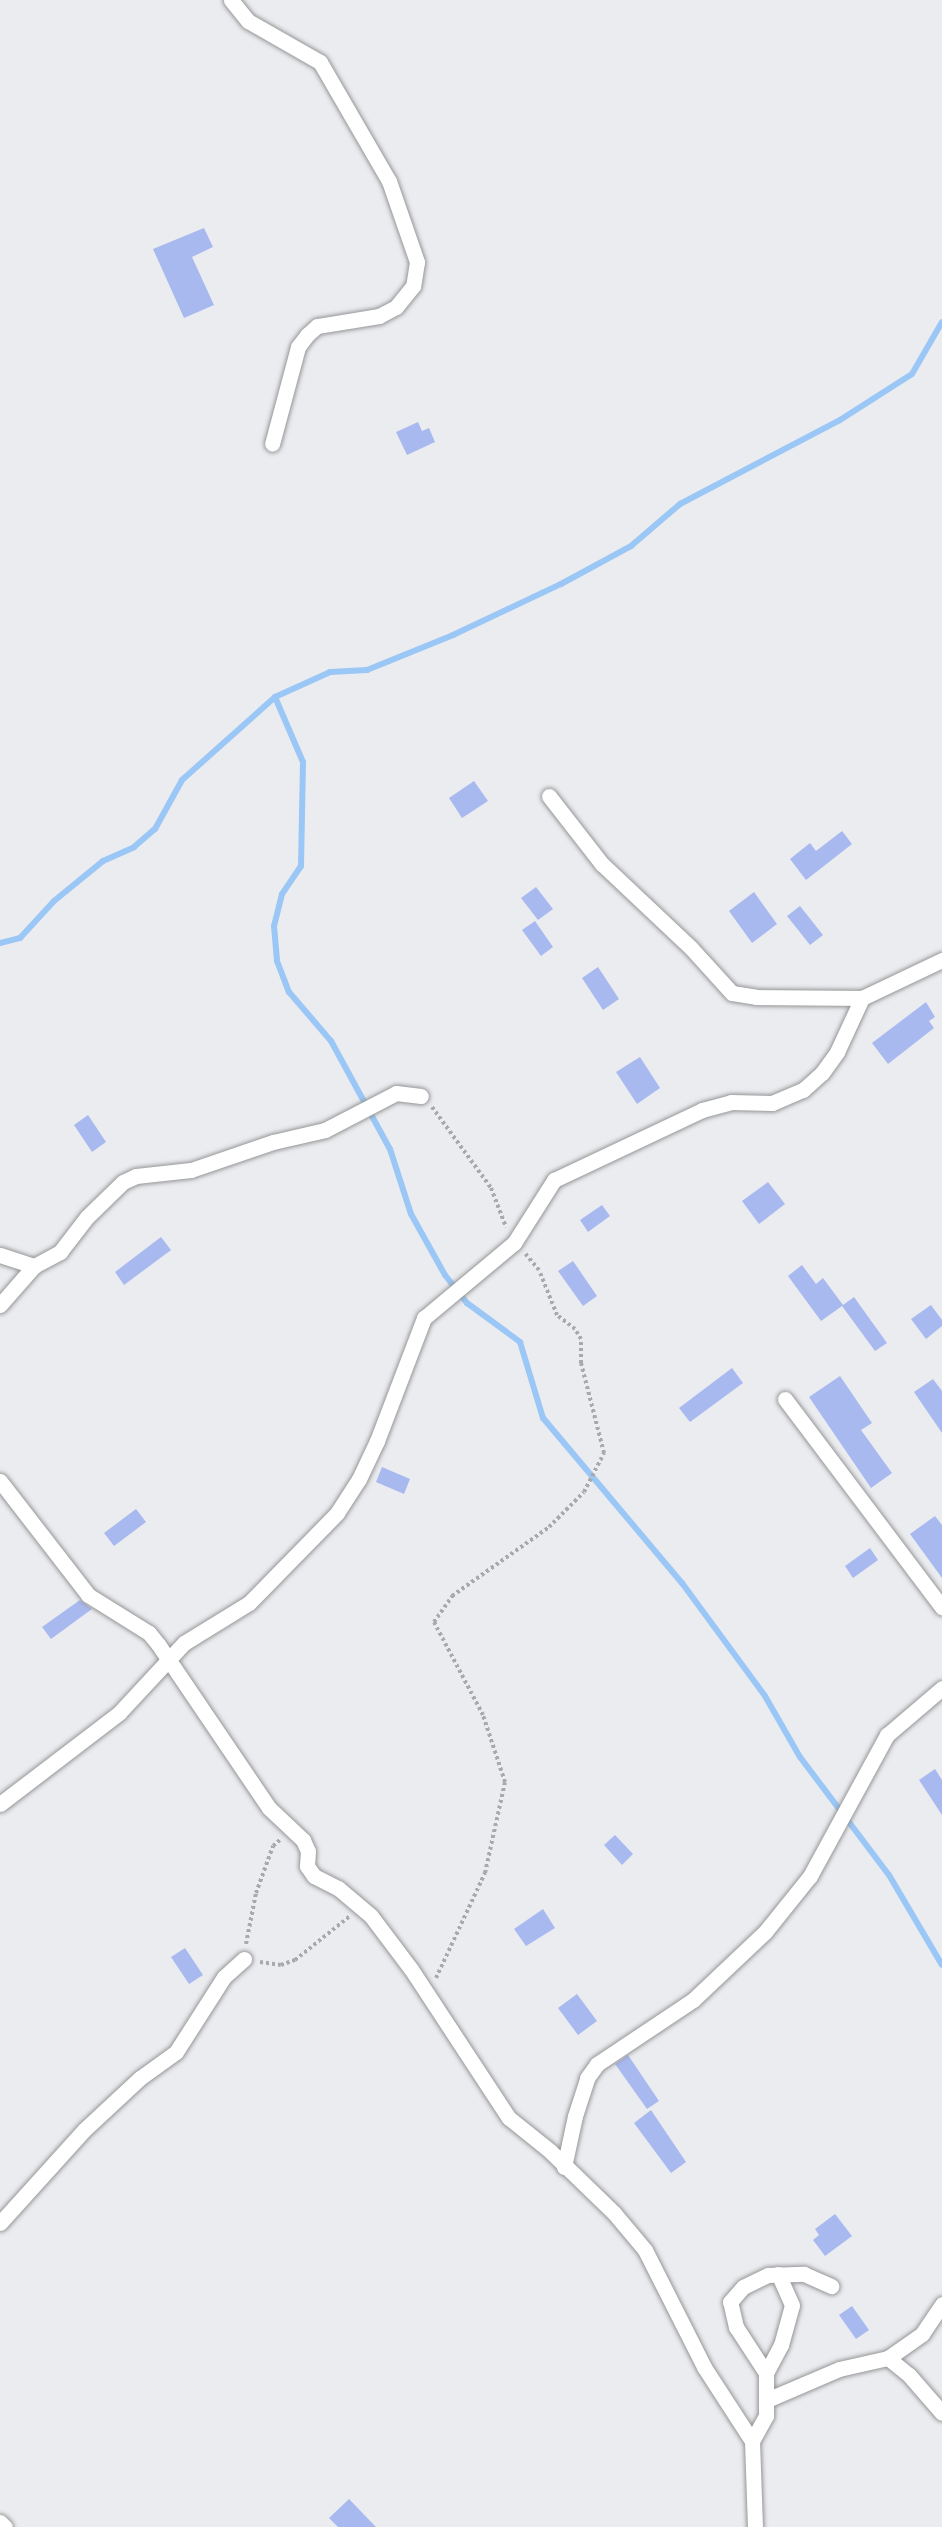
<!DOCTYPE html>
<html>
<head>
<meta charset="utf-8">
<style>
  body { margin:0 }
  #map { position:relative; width:942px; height:2527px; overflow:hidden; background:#ebecef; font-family:"Space Grotesk",sans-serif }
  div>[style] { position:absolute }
  .stream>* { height:6px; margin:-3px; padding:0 3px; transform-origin:3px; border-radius:3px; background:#9ac7f6 }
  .building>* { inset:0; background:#a8b9f0 }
  .path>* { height:4px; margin-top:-2px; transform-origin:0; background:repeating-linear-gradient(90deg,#a9a9ac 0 3px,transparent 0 6px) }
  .roads { filter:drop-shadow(0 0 2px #959698) drop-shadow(0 0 2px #959698) }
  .street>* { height:15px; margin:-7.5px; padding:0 7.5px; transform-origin:7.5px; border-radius:7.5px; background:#fff }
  span { translate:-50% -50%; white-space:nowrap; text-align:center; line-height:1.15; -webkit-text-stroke:4.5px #fff; paint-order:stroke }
</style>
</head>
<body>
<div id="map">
  <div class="stream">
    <i style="left:275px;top:697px;width:71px;rotate:66.7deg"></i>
    <i style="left:303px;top:762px;width:104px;rotate:91.1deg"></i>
    <i style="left:301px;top:866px;width:34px;rotate:124deg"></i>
    <i style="left:282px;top:894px;width:33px;rotate:104deg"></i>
    <i style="left:274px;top:926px;width:35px;rotate:85deg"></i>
    <i style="left:277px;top:961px;width:33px;rotate:69deg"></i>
    <i style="left:289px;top:992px;width:65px;rotate:49.4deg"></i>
    <i style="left:331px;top:1041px;width:123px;rotate:61.4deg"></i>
    <i style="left:390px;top:1149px;width:68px;rotate:72.1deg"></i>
    <i style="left:411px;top:1214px;width:70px;rotate:60.9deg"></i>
    <i style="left:445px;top:1275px;width:36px;rotate:52deg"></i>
    <i style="left:467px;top:1303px;width:66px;rotate:36.3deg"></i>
    <i style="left:520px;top:1342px;width:79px;rotate:73.2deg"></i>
    <i style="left:543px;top:1418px;width:216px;rotate:49.9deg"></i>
    <i style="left:682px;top:1583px;width:140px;rotate:53.7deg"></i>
    <i style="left:765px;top:1696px;width:70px;rotate:60.2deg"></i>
    <i style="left:800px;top:1757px;width:148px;rotate:53deg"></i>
    <i style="left:889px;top:1875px;width:104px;rotate:59.5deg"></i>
    <i style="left:0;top:943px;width:21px;rotate:-14deg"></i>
    <i style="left:20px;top:938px;width:50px;rotate:-47.4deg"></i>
    <i style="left:54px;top:901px;width:63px;rotate:-39.2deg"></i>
    <i style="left:103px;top:861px;width:34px;rotate:-24deg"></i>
    <i style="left:134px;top:847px;width:28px;rotate:-41deg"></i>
    <i style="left:155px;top:829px;width:56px;rotate:-61.1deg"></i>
    <i style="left:182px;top:780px;width:125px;rotate:-41.7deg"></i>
    <i style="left:275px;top:697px;width:60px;rotate:-24.4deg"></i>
    <i style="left:330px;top:672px;width:37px;rotate:-3deg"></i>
    <i style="left:367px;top:670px;width:93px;rotate:-22.1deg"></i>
    <i style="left:453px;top:635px;width:119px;rotate:-25.3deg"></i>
    <i style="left:561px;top:584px;width:80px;rotate:-28.5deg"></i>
    <i style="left:631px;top:546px;width:65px;rotate:-40.6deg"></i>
    <i style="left:680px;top:504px;width:181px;rotate:-27.7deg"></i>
    <i style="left:840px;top:420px;width:85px;rotate:-32.6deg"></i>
    <i style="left:912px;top:374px;width:60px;rotate:-60deg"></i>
  </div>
  <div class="building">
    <i style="clip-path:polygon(204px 228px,213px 247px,192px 257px,214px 305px,184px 318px,153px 249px)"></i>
    <i style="clip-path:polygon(418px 422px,422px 431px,429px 428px,435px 442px,407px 455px,396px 432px)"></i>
    <i style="clip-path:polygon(474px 781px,488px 801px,462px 818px,449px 798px)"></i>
    <i style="clip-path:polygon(842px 831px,852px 844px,806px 880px,790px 859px,810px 843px,816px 851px)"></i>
    <i style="clip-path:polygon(536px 887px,553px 909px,538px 920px,521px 898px)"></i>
    <i style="clip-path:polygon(754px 892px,777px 924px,752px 943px,729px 911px)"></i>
    <i style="clip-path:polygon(800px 906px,823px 935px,810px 945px,787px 916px)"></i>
    <i style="clip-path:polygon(535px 921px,553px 947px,541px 956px,522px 930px)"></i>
    <i style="clip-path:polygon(598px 967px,619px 999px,603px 1010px,582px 978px)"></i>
    <i style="clip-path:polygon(926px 1002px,935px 1017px,929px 1021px,934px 1028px,888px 1064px,872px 1043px)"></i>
    <i style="clip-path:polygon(640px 1057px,660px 1088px,637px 1104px,616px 1072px)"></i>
    <i style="clip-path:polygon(88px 1115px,106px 1142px,92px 1152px,74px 1125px)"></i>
    <i style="clip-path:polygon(768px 1182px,785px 1204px,759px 1224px,742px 1201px)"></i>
    <i style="clip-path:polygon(602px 1205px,610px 1216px,588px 1232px,580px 1220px)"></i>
    <i style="clip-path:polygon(161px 1237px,171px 1250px,124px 1285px,115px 1272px)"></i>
    <i style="clip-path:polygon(573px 1261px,597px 1296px,583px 1306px,558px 1271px)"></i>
    <i style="clip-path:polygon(802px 1265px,816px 1284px,823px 1278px,843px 1305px,854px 1297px,887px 1343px,875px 1351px,842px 1306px,821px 1321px,788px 1276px)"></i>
    <i style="clip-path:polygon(931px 1305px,942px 1320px,942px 1326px,926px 1339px,911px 1319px)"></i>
    <i style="clip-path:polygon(732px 1368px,743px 1383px,690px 1422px,679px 1408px)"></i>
    <i style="clip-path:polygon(840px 1376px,872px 1423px,861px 1430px,892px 1473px,871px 1488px,809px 1397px)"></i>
    <i style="clip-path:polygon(933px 1379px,942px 1391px,942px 1433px,914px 1392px)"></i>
    <i style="clip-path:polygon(382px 1467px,410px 1479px,404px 1494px,376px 1482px)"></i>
    <i style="clip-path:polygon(136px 1509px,146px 1522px,114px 1546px,104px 1533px)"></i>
    <i style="clip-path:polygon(935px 1516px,942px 1525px,942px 1578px,910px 1534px)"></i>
    <i style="clip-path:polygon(870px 1548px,878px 1560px,853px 1578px,845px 1566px)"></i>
    <i style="clip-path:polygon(80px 1600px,92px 1609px,51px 1639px,42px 1627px)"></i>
    <i style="clip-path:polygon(935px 1769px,942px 1780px,942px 1815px,919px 1780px)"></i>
    <i style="clip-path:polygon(615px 1835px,633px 1854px,622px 1865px,604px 1845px)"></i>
    <i style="clip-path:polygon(543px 1909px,555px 1928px,526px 1946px,514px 1929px)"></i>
    <i style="clip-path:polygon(185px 1948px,203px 1975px,189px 1984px,171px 1957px)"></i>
    <i style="clip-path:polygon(577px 1994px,597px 2021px,578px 2035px,558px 2008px)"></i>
    <i style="clip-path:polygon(628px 2055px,659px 2101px,647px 2109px,615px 2064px)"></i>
    <i style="clip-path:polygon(651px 2110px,686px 2162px,671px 2173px,634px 2123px)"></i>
    <i style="clip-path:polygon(835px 2214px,852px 2236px,825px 2256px,813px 2240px,819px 2235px,815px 2229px)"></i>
    <i style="clip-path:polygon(852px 2306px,869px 2330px,856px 2339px,839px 2315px)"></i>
    <i style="clip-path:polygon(349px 2499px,376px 2527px,338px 2527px,329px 2518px)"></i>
  </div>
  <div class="path">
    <i style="left:432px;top:1107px;width:100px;rotate:53.9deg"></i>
    <i style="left:491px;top:1188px;width:42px;rotate:69deg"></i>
    <i style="left:246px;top:1944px;width:52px;rotate:-78.9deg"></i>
    <i style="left:256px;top:1893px;width:50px;rotate:-70.1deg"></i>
    <i style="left:273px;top:1846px;width:11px;rotate:-41deg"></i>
    <i style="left:260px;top:1962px;width:21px;rotate:8deg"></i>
    <i style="left:281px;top:1965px;width:15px;rotate:-20deg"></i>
    <i style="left:295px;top:1960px;width:70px;rotate:-38.7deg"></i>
    <i style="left:436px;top:1978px;width:116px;rotate:-65deg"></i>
    <i style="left:485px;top:1873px;width:93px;rotate:-77.6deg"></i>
    <i style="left:505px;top:1782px;width:71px;rotate:-108.2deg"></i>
    <i style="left:483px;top:1715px;width:105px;rotate:-117.8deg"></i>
    <i style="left:434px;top:1622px;width:32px;rotate:-55deg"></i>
    <i style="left:452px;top:1596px;width:119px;rotate:-35.4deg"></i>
    <i style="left:549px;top:1527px;width:49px;rotate:-45deg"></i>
    <i style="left:584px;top:1492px;width:44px;rotate:-62.9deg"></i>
    <i style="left:604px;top:1453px;width:93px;rotate:-104.3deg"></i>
    <i style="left:581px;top:1363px;width:24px;rotate:-90deg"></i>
    <i style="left:581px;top:1339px;width:12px;rotate:-121deg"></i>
    <i style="left:575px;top:1329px;width:23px;rotate:-142deg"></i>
    <i style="left:557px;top:1315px;width:48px;rotate:-111.8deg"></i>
    <i style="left:539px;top:1270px;width:23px;rotate:-130deg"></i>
  </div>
  <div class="roads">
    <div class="street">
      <i style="left:231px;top:0;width:27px;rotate:51deg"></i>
      <i style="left:248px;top:21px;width:83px;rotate:29.7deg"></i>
      <i style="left:320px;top:62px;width:138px;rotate:59.9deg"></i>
      <i style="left:389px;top:181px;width:86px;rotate:70.9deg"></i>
      <i style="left:417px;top:262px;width:24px;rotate:99deg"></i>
      <i style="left:413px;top:286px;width:27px;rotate:129deg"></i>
      <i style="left:396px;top:307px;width:19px;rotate:152deg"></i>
      <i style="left:379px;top:316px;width:63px;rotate:170.8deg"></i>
      <i style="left:317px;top:326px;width:13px;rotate:138deg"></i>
      <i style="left:307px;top:335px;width:15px;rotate:127deg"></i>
      <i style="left:298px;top:347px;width:100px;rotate:105deg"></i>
      <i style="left:549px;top:796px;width:86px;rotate:52.1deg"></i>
      <i style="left:602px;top:864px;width:122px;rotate:43.3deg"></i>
      <i style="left:691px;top:948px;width:61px;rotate:47.7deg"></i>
      <i style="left:732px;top:993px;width:24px;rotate:9deg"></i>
      <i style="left:756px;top:997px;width:106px;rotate:0.5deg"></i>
      <i style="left:0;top:1255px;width:36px;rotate:18deg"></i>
      <i style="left:34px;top:1266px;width:52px;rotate:131.1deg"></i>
      <i style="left:34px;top:1266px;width:30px;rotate:-28deg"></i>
      <i style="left:60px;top:1252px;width:44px;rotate:-52.4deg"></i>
      <i style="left:87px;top:1217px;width:50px;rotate:-44.2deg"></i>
      <i style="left:123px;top:1182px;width:14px;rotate:-25deg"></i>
      <i style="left:136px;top:1176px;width:55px;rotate:-6.2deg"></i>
      <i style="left:191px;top:1170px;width:87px;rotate:-18.9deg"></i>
      <i style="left:273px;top:1142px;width:53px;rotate:-13deg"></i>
      <i style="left:325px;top:1130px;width:80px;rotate:-27.5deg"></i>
      <i style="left:396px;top:1093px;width:25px;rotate:7deg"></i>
      <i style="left:785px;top:1399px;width:261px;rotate:53deg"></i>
      <i style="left:0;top:1481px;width:144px;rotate:52.3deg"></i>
      <i style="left:88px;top:1595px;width:72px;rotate:31.9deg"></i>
      <i style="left:149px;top:1633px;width:14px;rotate:51deg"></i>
      <i style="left:158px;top:1644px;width:198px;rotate:55.9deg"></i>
      <i style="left:269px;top:1808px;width:47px;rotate:43.3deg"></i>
      <i style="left:303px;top:1840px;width:12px;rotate:66deg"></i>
      <i style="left:308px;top:1851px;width:15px;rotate:94deg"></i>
      <i style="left:307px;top:1866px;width:12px;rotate:55deg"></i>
      <i style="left:314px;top:1876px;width:27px;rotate:27deg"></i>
      <i style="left:338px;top:1888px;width:43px;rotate:40.3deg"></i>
      <i style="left:371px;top:1916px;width:66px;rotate:53deg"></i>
      <i style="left:411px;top:1969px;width:178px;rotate:56.7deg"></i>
      <i style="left:509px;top:2118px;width:53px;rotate:38.8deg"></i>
      <i style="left:550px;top:2151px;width:89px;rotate:44.1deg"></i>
      <i style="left:614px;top:2213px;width:48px;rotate:50deg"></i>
      <i style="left:645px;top:2250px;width:131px;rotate:63.2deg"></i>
      <i style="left:704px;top:2367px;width:88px;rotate:57deg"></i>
      <i style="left:752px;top:2441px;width:86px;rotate:88deg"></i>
      <i style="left:0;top:1804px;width:150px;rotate:-37.4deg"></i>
      <i style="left:119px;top:1713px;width:96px;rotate:-47.1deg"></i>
      <i style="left:184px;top:1643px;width:76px;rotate:-31.6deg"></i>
      <i style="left:249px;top:1603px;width:126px;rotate:-45.6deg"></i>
      <i style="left:337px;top:1513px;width:40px;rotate:-57.1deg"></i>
      <i style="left:359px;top:1479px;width:42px;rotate:-64.7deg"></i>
      <i style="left:377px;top:1441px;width:132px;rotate:-69.1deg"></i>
      <i style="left:424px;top:1318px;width:117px;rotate:-39.8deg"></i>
      <i style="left:514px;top:1243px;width:75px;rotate:-57.6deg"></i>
      <i style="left:554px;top:1180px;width:164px;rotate:-25.3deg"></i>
      <i style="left:702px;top:1110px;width:30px;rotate:-15deg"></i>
      <i style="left:731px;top:1102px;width:41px;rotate:1.4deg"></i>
      <i style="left:772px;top:1103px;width:34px;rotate:-23deg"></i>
      <i style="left:803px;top:1090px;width:25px;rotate:-42deg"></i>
      <i style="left:822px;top:1073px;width:26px;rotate:-54deg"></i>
      <i style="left:837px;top:1052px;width:60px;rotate:-65.2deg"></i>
      <i style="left:862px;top:998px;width:89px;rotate:-25.4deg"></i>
      <i style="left:564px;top:2167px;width:52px;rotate:-77.8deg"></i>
      <i style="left:575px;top:2116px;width:40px;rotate:-72deg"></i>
      <i style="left:587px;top:2078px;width:17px;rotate:-54deg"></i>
      <i style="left:597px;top:2064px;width:115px;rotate:-33.7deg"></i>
      <i style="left:693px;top:2000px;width:99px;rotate:-43.4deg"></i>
      <i style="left:765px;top:1932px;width:72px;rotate:-51.2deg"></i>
      <i style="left:810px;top:1876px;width:161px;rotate:-61.4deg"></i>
      <i style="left:887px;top:1735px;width:72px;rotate:-40.5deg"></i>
      <i style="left:0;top:2223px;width:125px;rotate:-47.9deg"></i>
      <i style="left:84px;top:2130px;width:76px;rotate:-42.9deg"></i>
      <i style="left:140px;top:2078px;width:44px;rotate:-35.8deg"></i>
      <i style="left:176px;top:2052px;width:89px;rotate:-57.4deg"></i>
      <i style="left:224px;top:1977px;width:27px;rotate:-42deg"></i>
      <i style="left:888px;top:2358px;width:27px;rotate:39deg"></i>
      <i style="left:909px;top:2375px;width:50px;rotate:49deg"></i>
      <i style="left:766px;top:2373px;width:55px;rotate:-123.1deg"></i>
      <i style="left:736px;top:2327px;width:26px;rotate:-103deg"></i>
      <i style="left:730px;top:2302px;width:20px;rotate:-49deg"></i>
      <i style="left:743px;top:2287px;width:28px;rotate:-26deg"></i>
      <i style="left:768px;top:2275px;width:36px;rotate:-2deg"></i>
      <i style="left:804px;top:2274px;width:30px;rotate:24deg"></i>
      <i style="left:769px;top:2399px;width:76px;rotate:-23.2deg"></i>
      <i style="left:839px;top:2369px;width:50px;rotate:-12.7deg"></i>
      <i style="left:888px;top:2358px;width:42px;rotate:-35.2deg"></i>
      <i style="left:922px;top:2334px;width:36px;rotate:-56deg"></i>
      <i style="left:752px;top:2441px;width:29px;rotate:-61deg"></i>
      <i style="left:766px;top:2416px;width:43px;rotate:-90deg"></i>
      <i style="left:766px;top:2373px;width:32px;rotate:-62deg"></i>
      <i style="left:781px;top:2345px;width:41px;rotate:-74.6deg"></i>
      <i style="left:792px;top:2305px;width:34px;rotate:-114deg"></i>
      <i style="left:0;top:2522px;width:7px;rotate:45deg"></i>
    </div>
  </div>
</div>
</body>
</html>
